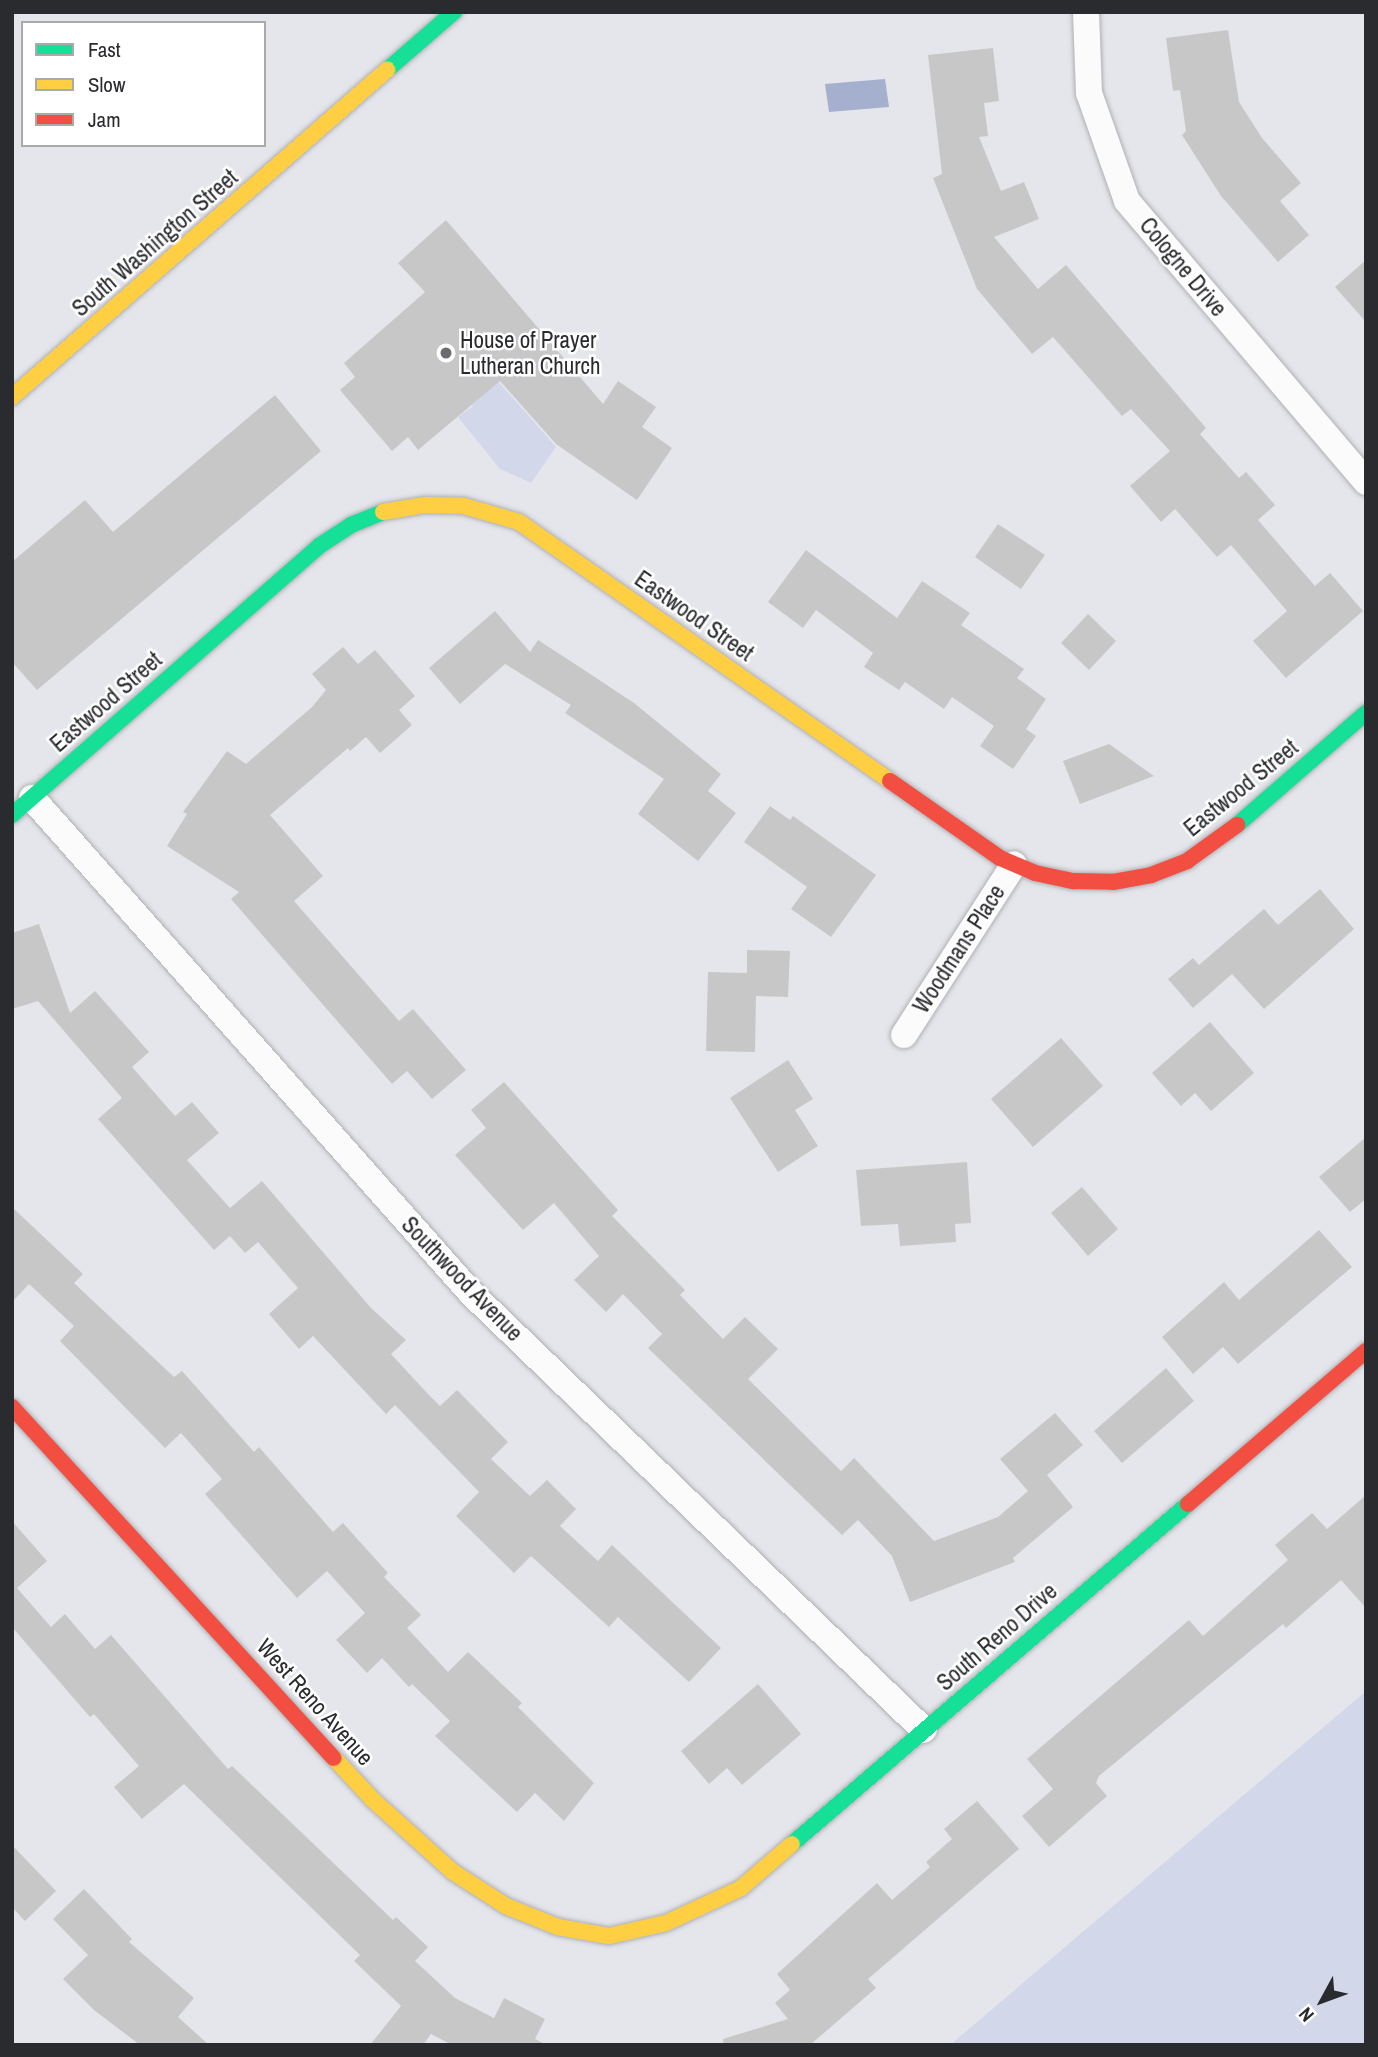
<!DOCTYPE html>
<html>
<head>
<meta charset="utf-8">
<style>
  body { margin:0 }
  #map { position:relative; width:1378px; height:2057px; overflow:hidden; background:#e5e6eb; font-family:"Archivo Narrow",sans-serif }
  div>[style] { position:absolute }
  .green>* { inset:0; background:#d2d8e9 }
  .water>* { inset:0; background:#a5afce }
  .building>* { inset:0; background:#c8c7c8 }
  .roads { filter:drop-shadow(0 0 2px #afb0b4) drop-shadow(0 0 2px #afb0b4) }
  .street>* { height:26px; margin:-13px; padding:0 13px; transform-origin:13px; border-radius:13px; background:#fbfbfc }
  .fast>* { height:16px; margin:-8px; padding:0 8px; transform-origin:8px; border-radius:8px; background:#16e098 }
  .slow>* { height:16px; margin:-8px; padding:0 8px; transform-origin:8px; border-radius:8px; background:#ffcf43 }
  .jam>* { height:16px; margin:-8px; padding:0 8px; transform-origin:8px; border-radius:8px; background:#f24e42 }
  .dots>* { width:19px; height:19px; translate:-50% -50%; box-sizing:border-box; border:4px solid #fff; border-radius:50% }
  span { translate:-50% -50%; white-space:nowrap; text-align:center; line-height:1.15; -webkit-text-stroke:5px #fff; paint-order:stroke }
  .street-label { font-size:23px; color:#2a2b2e }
  .poi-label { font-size:23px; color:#2a2b2e }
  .left { translate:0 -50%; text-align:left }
  .frame { position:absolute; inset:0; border:14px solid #2a2b2e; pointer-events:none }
  .legend { position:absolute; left:21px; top:21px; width:245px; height:126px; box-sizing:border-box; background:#fff; border:2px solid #aaaaab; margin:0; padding:9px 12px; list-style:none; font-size:21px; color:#2a2b2e }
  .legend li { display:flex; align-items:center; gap:14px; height:35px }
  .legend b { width:35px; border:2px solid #aaaaab }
  .north { position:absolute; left:1287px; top:1966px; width:70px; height:70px; -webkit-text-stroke:5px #fff; paint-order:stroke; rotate:229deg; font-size:19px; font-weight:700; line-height:28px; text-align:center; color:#2a2b2e }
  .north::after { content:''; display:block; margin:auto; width:24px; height:32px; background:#2a2b2e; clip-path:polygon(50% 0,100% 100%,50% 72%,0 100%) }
</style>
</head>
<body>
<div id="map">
  <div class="green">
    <i style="clip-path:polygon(491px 373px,556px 447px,531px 483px,500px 469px,458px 417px,473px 406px,465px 395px)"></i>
    <i style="clip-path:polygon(1366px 1691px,1366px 2045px,950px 2045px)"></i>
  </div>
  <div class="water">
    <i style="clip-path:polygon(885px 79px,889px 107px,829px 112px,825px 84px)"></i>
  </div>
  <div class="building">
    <i style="clip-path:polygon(1228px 30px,1239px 102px,1262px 138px,1301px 183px,1280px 201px,1309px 235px,1278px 262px,1221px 196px,1182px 135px,1186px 131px,1180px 90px,1173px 91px,1166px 38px)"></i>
    <i style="clip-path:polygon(993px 48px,999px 101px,984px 103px,988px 136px,979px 137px,1001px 191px,1024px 182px,1039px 219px,994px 237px,1038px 289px,1066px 265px,1206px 428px,1200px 434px,1239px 478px,1246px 472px,1275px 505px,1258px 520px,1315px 586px,1330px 573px,1363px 611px,1286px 678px,1253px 641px,1287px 611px,1231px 545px,1217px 557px,1175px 509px,1161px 522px,1130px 486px,1170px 451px,1131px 409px,1122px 416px,1053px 337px,1032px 354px,977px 289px,933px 178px,942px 174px,928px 55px)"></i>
    <i style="clip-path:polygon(446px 220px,603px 404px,618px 381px,656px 407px,642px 427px,672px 448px,637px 500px,556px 444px,500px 381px,418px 450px,408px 437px,392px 451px,340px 390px,355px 377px,344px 363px,425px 292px,398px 263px)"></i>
    <i style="clip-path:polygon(1366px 260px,1366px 322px,1335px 287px)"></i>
    <i style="clip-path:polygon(275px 395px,321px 451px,37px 690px,12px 662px,12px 562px,85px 500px,113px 532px)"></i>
    <i style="clip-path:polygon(998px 524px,1045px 555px,1021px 589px,975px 557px)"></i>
    <i style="clip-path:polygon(806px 550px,897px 618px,922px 581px,970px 613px,961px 625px,1024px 669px,1017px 678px,1046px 699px,1026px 729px,1036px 736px,1013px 769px,980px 746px,994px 726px,952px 697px,944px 709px,905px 682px,899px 690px,864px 667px,873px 653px,816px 610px,803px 628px,768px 602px)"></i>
    <i style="clip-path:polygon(495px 611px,530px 652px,538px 640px,575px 664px,634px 703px,721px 774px,708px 791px,736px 813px,698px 861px,638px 814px,664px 779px,565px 713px,571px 705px,505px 664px,460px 704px,429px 668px)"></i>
    <i style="clip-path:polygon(1088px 614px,1116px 641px,1089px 670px,1061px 643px)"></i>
    <i style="clip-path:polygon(343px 647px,358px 664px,375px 650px,415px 696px,399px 710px,412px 725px,380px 753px,366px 737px,350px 751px,348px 748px,270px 815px,323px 876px,294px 901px,399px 1021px,413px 1009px,466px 1070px,432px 1099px,407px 1071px,392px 1084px,231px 899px,239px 892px,167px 846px,187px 814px,183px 812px,227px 751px,246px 764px,312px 707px,326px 690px,312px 674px)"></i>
    <i style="clip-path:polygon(1109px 744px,1154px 776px,1080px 804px,1063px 761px)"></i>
    <i style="clip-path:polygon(770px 806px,790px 820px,793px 816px,876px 875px,831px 937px,791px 909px,807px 887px,744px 842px)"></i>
    <i style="clip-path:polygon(1320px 889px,1354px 929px,1264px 1009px,1232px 974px,1193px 1008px,1168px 979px,1193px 958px,1199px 965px,1264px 909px,1278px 925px)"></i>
    <i style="clip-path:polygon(39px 924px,70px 1013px,95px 991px,149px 1052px,132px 1067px,175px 1116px,192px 1102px,219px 1133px,187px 1160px,230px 1208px,262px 1181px,371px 1308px,406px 1340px,391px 1354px,428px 1394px,440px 1406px,457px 1390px,508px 1442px,491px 1459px,530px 1496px,547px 1480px,576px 1509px,560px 1526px,598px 1561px,612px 1545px,721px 1648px,689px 1682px,618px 1617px,609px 1627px,531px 1556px,514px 1573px,456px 1516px,479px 1492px,395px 1405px,386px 1414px,313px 1336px,299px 1349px,269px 1314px,298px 1288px,258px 1242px,245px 1253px,230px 1236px,214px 1250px,98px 1119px,122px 1098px,38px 1001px,12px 1009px,12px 933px)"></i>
    <i style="clip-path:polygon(747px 950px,790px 951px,788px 997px,756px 996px,755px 1052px,706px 1051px,708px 972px,747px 973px)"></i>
    <i style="clip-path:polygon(1210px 1022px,1254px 1073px,1211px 1111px,1195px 1093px,1181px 1106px,1152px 1073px)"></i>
    <i style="clip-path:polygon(1061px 1038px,1103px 1086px,1033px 1147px,991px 1099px)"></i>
    <i style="clip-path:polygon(788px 1060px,813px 1099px,795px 1110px,818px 1146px,778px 1172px,730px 1098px)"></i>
    <i style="clip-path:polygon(504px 1082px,618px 1210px,612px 1216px,685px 1290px,680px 1295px,723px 1339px,745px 1317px,778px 1349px,748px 1379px,841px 1471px,854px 1458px,934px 1541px,998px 1517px,1028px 1491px,1000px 1459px,1055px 1413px,1083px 1445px,1047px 1475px,1073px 1507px,1013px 1558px,1015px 1562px,910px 1602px,892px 1556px,858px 1520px,842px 1535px,648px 1348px,662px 1334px,623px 1294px,606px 1312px,574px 1280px,599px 1256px,554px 1203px,523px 1230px,455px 1155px,486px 1128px,471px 1110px)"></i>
    <i style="clip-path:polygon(1366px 1137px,1366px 1199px,1350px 1212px,1319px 1177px)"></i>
    <i style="clip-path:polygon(967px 1162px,971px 1223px,955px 1224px,956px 1242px,900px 1246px,898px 1224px,861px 1226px,856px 1170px)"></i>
    <i style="clip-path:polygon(1082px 1187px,1118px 1229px,1088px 1256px,1051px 1213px)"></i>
    <i style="clip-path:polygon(12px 1207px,83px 1274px,74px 1283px,174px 1377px,182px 1371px,254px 1452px,259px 1447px,333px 1532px,343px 1523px,388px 1573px,384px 1577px,421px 1615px,407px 1628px,448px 1672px,468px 1652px,522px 1703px,518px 1707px,594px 1783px,564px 1821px,535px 1793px,517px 1812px,435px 1736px,450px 1721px,412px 1684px,409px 1687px,382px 1658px,367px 1673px,336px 1640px,365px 1613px,327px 1571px,297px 1598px,205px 1494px,222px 1479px,181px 1433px,165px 1448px,60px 1341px,74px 1326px,29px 1284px,12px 1302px)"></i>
    <i style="clip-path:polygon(1319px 1230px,1352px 1267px,1238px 1364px,1223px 1347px,1193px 1374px,1162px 1337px,1224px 1282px,1239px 1300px)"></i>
    <i style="clip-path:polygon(1166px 1368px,1194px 1401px,1122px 1463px,1094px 1431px)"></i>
    <i style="clip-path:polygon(1366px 1495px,1366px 1608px,1341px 1580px,1286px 1628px,1283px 1624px,1099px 1776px,1096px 1783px,1107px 1796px,1049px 1847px,1022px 1816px,1053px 1789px,1027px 1759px,1189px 1620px,1203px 1636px,1288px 1560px,1275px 1545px,1312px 1513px,1327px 1529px)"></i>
    <i style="clip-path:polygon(12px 1521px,47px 1561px,17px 1588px,51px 1627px,65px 1614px,95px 1649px,111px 1635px,228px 1769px,232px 1766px,393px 1920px,396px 1917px,428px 1947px,415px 1961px,455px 1998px,494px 2018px,504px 1998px,545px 2019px,535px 2039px,547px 2045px,452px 2045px,431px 2034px,423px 2045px,370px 2045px,401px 2006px,354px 1961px,360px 1955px,184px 1784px,142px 1819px,114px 1787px,139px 1766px,94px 1714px,90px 1717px,12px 1627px)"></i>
    <i style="clip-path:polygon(758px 1684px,801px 1734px,742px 1785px,727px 1768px,709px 1784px,681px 1751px)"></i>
    <i style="clip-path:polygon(977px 1801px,1019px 1849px,868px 1979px,876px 1988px,810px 2045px,724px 2045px,723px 2039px,788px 2019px,775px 2003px,790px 1990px,777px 1974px,877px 1883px,892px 1900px,930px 1867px,926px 1862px,952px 1839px,944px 1829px)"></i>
    <i style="clip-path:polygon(12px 1845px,56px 1891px,25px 1921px,12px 1907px)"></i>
    <i style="clip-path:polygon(84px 1889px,132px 1939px,129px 1942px,194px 1998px,178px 2017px,209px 2045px,140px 2045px,94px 2010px,63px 1979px,88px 1955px,53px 1919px)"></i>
  </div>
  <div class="roads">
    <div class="street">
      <i style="left:1086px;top:12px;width:81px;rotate:87.9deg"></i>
      <i style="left:1089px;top:93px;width:114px;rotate:70.6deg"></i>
      <i style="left:1127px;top:201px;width:369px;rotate:49.6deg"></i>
      <i style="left:32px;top:798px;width:662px;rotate:48.43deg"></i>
      <i style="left:471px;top:1293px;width:629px;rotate:43.97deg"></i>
      <i style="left:904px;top:1035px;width:203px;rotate:-57.2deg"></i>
    </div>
    <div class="fast">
      <i style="left:387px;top:70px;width:89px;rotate:-40.9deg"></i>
      <i style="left:12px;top:815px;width:408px;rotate:-41.2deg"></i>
      <i style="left:319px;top:546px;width:38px;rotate:-33deg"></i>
      <i style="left:351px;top:525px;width:35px;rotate:-22deg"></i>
      <i style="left:1237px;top:825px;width:171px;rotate:-41deg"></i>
      <i style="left:792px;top:1844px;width:522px;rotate:-40.65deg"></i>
    </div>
    <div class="slow">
      <i style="left:12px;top:397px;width:498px;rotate:-41.1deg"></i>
      <i style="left:383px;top:512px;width:43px;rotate:-9.5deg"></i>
      <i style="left:425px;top:505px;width:39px;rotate:1deg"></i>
      <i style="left:464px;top:506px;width:57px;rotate:16.2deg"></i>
      <i style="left:519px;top:522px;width:452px;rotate:34.9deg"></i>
      <i style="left:334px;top:1758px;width:57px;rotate:47.1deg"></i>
      <i style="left:373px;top:1800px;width:108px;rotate:42deg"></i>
      <i style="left:453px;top:1872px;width:63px;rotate:32.7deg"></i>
      <i style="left:506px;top:1906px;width:56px;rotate:22deg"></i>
      <i style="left:558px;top:1927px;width:52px;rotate:10deg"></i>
      <i style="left:609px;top:1936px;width:58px;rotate:-12.8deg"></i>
      <i style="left:666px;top:1923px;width:83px;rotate:-25deg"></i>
      <i style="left:741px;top:1888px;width:67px;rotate:-40.8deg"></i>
    </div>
    <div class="jam">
      <i style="left:890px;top:781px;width:134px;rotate:35deg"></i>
      <i style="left:1000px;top:858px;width:38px;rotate:23deg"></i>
      <i style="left:1035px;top:873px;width:40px;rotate:12deg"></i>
      <i style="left:1074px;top:881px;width:39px;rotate:1deg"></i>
      <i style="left:1113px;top:882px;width:39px;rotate:-10deg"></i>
      <i style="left:1151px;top:875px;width:39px;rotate:-21deg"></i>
      <i style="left:1187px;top:861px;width:62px;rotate:-35.8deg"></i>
      <i style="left:12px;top:1407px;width:476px;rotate:47.5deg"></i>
      <i style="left:1188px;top:1504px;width:235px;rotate:-40.7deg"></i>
    </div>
  </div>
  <div class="dots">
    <i style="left:446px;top:353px;background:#6b6c70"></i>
  </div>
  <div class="street-label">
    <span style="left:155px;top:243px;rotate:-41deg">South Washington Street</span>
    <span style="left:1183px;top:267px;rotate:50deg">Cologne Drive</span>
    <span style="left:694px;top:616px;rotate:35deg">Eastwood Street</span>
    <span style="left:106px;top:702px;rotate:-41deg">Eastwood Street</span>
    <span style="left:1241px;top:788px;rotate:-39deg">Eastwood Street</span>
    <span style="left:959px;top:949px;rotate:-57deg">Woodmans Place</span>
    <span style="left:462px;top:1279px;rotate:46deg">Southwood Avenue</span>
    <span style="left:997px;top:1637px;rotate:-41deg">South Reno Drive</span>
    <span style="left:315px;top:1702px;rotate:48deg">West Reno Avenue</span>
  </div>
  <div class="poi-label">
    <span class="left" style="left:460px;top:353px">House of Prayer<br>Lutheran Church</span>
  </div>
  <div class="frame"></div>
  <ul class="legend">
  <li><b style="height:9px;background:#16e098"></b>Fast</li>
  <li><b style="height:9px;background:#ffcf43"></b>Slow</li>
  <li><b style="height:9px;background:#f24e42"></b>Jam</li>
  </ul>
  <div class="north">N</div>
</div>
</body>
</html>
